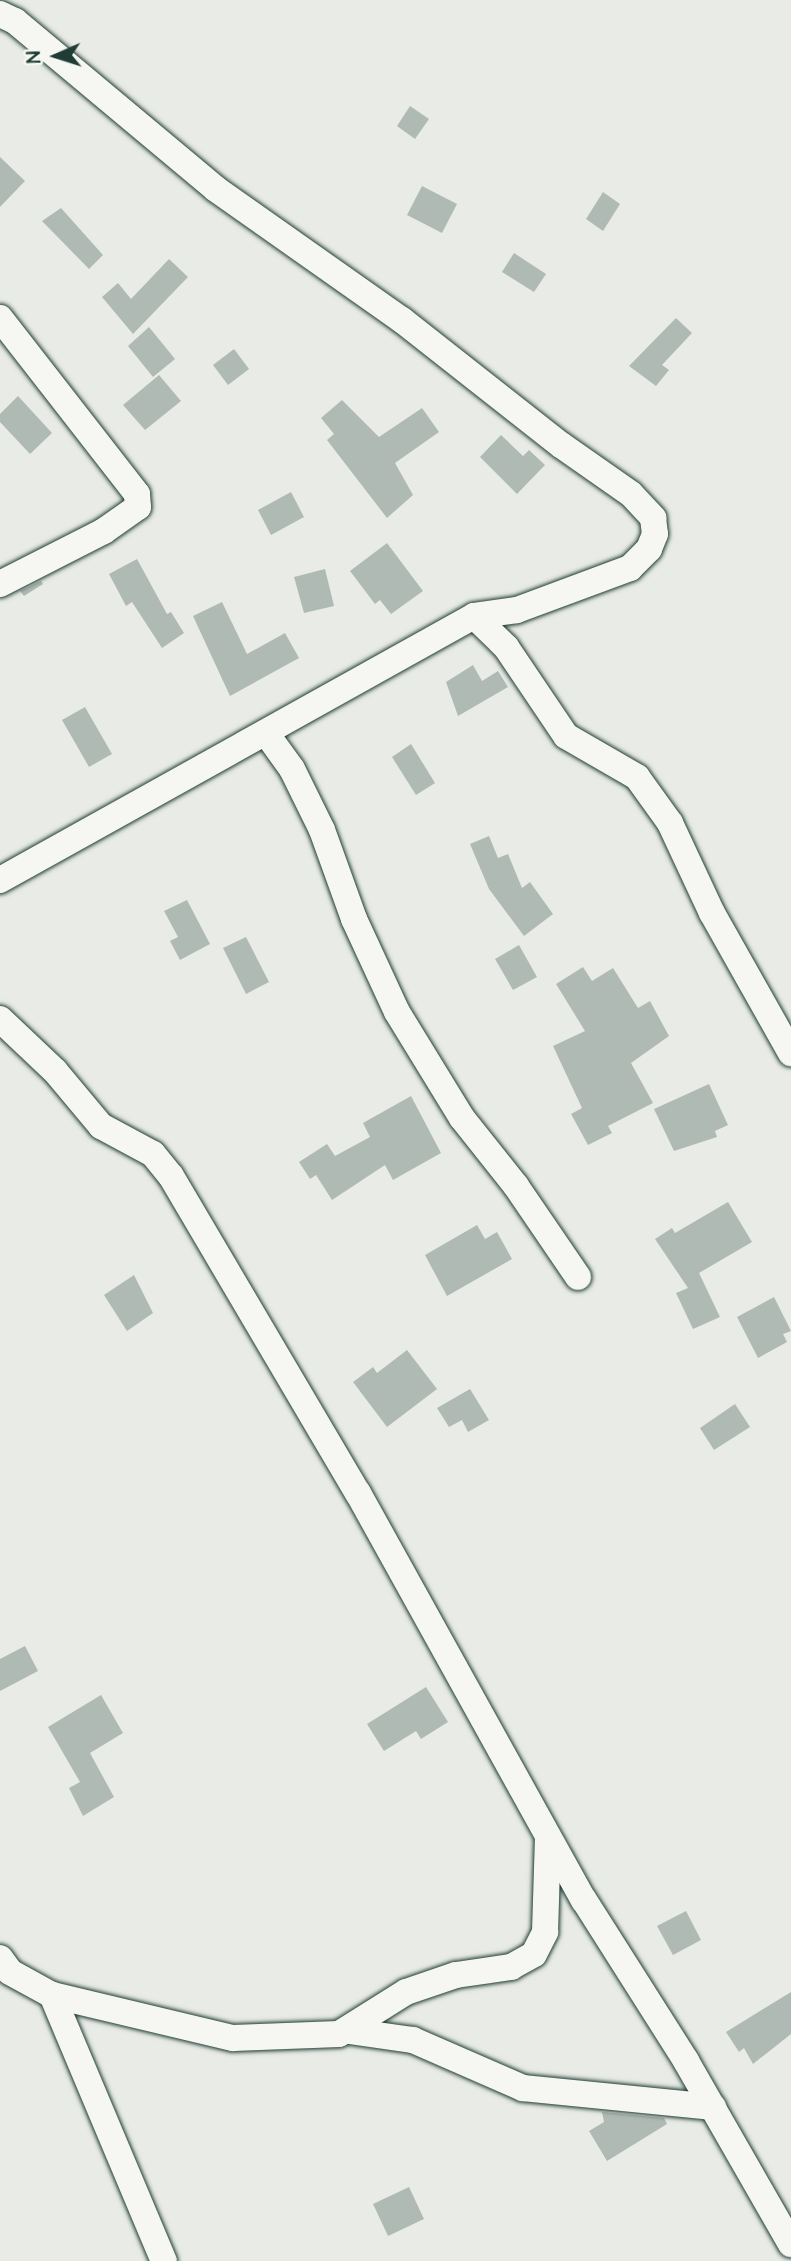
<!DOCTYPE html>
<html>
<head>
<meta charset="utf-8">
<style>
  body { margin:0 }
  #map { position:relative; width:791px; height:2261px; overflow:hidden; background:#e9ebe7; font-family:"Architects Daughter",sans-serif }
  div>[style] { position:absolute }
  .building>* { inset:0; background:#b0bab5 }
  .roads { filter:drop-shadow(0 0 2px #1f3d34) drop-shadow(0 0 2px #1f3d34) }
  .minor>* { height:26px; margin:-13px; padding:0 13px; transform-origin:13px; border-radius:13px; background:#f6f6f2 }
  span { translate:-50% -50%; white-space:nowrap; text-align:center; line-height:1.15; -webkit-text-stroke:5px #f6f6f2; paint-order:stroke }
  .north { position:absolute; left:21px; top:21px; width:70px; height:70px; -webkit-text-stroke:5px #f6f6f2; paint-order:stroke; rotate:267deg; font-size:19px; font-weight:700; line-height:28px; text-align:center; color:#1f3d34 }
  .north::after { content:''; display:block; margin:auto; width:24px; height:32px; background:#1f3d34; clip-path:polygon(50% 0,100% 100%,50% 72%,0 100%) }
</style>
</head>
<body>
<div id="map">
  <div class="building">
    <i style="clip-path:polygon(410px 106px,429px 119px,415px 139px,397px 126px)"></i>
    <i style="clip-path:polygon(0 157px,25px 181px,0 207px)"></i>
    <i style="clip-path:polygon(422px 186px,457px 204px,442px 233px,407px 215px)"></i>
    <i style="clip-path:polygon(603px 192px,620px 204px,603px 231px,586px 219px)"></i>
    <i style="clip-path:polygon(61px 208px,103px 255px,89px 269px,42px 221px)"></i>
    <i style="clip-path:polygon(514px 253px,546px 274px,534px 292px,502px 272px)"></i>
    <i style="clip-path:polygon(169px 259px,188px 277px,133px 334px,102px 297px,118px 283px,131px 299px)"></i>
    <i style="clip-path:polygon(676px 318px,692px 333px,662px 365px,669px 370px,656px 386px,629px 366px)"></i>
    <i style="clip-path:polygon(149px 327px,175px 359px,153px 377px,128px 346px)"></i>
    <i style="clip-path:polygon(234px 349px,249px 369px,228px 385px,213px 365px)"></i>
    <i style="clip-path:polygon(159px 375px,181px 401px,145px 430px,123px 405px)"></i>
    <i style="clip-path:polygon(18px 396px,52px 433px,30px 454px,0 422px,0 414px)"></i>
    <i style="clip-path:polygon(342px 400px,379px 437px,422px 408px,439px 432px,395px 463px,413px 495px,387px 518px,327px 440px,334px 434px,321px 418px)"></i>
    <i style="clip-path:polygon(501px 435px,523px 456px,529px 450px,545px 465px,517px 494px,480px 457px)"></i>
    <i style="clip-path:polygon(291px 492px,304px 517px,271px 535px,258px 510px)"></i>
    <i style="clip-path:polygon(387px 543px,423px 591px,391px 614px,380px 600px,375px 604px,350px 571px)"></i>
    <i style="clip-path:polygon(137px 559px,167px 614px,171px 612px,184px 633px,162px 648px,132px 602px,126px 606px,109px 574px)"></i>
    <i style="clip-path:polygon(325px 569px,334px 606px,304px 613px,294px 577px)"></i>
    <i style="clip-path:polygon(41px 581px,43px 584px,24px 596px,20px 591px)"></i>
    <i style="clip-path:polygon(222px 602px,247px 654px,285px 633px,299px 658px,230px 696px,193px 616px)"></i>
    <i style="clip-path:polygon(473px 665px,482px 681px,498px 671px,508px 687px,458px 716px,446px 682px)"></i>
    <i style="clip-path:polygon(85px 707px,112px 754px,89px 767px,62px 720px)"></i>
    <i style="clip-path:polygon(411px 744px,435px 783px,416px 795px,392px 757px)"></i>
    <i style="clip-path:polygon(489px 836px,498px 858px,508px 854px,522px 888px,530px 882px,553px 914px,524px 936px,489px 889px,470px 844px)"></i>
    <i style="clip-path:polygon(187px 900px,210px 944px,180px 960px,170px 941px,178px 937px,164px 911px)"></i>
    <i style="clip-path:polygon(246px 937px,269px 982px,246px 994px,223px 948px)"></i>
    <i style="clip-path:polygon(519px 945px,537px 977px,513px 990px,495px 959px)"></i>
    <i style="clip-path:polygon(583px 967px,592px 981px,613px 968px,638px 1008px,650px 1001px,669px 1036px,631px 1063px,653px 1103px,608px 1126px,612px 1133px,588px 1145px,571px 1114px,582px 1108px,553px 1046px,585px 1031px,556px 984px)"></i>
    <i style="clip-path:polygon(709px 1084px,728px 1125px,715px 1131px,717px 1137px,674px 1151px,654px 1109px)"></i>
    <i style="clip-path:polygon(411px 1096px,441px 1153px,393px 1180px,385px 1165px,332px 1200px,316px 1175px,310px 1179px,299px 1162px,327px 1144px,335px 1156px,370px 1137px,363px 1123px)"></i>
    <i style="clip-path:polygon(728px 1202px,752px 1242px,699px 1273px,720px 1317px,693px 1329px,676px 1293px,688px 1288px,655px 1239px,672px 1228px,675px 1233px)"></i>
    <i style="clip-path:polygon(477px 1225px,485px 1239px,497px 1232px,512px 1259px,447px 1296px,425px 1255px)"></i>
    <i style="clip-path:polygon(134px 1275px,153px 1313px,127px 1331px,104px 1295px)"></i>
    <i style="clip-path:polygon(774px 1297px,791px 1331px,783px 1334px,787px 1342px,758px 1358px,737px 1317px)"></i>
    <i style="clip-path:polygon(407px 1350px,437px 1389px,387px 1427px,353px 1382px,373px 1367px,377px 1373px)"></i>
    <i style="clip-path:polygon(470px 1389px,489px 1420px,468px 1432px,462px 1420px,449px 1427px,437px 1408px)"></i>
    <i style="clip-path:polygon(735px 1404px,750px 1427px,714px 1450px,700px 1428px)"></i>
    <i style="clip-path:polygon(25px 1646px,38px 1671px,0 1691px,0 1659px)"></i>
    <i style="clip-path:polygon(426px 1687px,448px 1722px,421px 1739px,416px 1731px,384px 1751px,367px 1724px)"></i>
    <i style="clip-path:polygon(101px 1695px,123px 1733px,90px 1753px,114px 1797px,83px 1816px,69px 1788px,80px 1782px,48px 1727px)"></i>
    <i style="clip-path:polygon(686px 1911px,701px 1940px,673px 1955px,657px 1926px)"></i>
    <i style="clip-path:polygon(791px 1992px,791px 2034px,753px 2064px,744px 2048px,739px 2052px,726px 2032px)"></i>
    <i style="clip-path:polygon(602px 2112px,664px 2118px,667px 2124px,607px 2161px,589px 2131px,604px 2122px)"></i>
    <i style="clip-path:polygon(409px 2187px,424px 2219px,388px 2236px,373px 2204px)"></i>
  </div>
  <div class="roads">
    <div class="minor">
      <i style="left:0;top:14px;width:17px;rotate:25deg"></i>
      <i style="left:15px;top:21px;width:262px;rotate:39.9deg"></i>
      <i style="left:216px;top:189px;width:228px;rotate:35.2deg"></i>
      <i style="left:402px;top:320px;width:202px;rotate:38.2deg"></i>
      <i style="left:561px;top:445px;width:85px;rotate:35deg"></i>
      <i style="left:631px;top:494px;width:33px;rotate:47deg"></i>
      <i style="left:653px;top:518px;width:16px;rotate:83deg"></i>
      <i style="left:655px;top:534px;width:16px;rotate:112deg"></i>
      <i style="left:649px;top:549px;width:27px;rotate:135deg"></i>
      <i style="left:630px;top:568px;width:121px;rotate:159.6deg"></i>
      <i style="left:517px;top:610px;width:43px;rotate:172.1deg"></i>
      <i style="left:474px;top:616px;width:543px;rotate:150.88deg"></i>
      <i style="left:0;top:318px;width:223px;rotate:52.1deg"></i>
      <i style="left:137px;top:494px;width:13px;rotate:86deg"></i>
      <i style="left:138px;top:507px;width:42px;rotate:144.8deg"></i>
      <i style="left:104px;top:531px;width:117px;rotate:153deg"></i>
      <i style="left:474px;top:616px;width:45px;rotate:44.1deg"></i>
      <i style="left:506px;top:647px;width:107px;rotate:56deg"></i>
      <i style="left:566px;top:736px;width:82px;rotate:30deg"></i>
      <i style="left:637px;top:777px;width:57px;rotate:54.3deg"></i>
      <i style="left:670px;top:823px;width:99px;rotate:65deg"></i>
      <i style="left:712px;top:913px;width:161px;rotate:60.6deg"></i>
      <i style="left:266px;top:733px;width:44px;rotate:54.2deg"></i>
      <i style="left:292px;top:769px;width:68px;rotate:63.8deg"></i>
      <i style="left:322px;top:830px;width:95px;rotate:70.2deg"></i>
      <i style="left:354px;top:919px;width:102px;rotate:65.2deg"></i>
      <i style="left:397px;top:1012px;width:124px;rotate:58.5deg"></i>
      <i style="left:462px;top:1118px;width:87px;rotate:51.5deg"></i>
      <i style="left:516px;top:1186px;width:110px;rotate:55.7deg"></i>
      <i style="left:0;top:1019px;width:76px;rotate:43.4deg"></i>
      <i style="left:55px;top:1071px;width:72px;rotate:50.1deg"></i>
      <i style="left:101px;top:1126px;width:59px;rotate:28.3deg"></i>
      <i style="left:153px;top:1154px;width:28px;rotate:51deg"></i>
      <i style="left:171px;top:1176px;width:368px;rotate:59.5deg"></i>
      <i style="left:358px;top:1493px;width:466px;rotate:61deg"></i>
      <i style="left:584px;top:1900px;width:191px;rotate:57.6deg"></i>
      <i style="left:686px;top:2061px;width:211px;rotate:60.2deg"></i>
      <i style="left:0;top:1958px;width:17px;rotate:54deg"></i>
      <i style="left:10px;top:1972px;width:48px;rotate:28.7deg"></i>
      <i style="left:52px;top:1995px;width:186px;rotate:13.4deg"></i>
      <i style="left:233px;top:2038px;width:106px;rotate:-2.2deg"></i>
      <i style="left:339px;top:2034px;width:79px;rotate:-32.1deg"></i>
      <i style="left:406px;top:1992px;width:53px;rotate:-18.8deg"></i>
      <i style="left:456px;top:1975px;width:56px;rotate:-8.3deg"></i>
      <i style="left:511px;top:1967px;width:26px;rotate:-29deg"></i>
      <i style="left:534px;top:1954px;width:25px;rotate:-63deg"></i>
      <i style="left:545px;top:1932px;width:93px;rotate:-88.2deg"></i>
      <i style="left:52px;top:1995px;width:289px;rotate:67.2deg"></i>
      <i style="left:349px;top:2031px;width:65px;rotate:8deg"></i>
      <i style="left:413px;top:2040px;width:120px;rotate:23.6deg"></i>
      <i style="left:523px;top:2088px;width:191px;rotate:5.7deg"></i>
    </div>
  </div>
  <div class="north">N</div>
</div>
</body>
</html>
